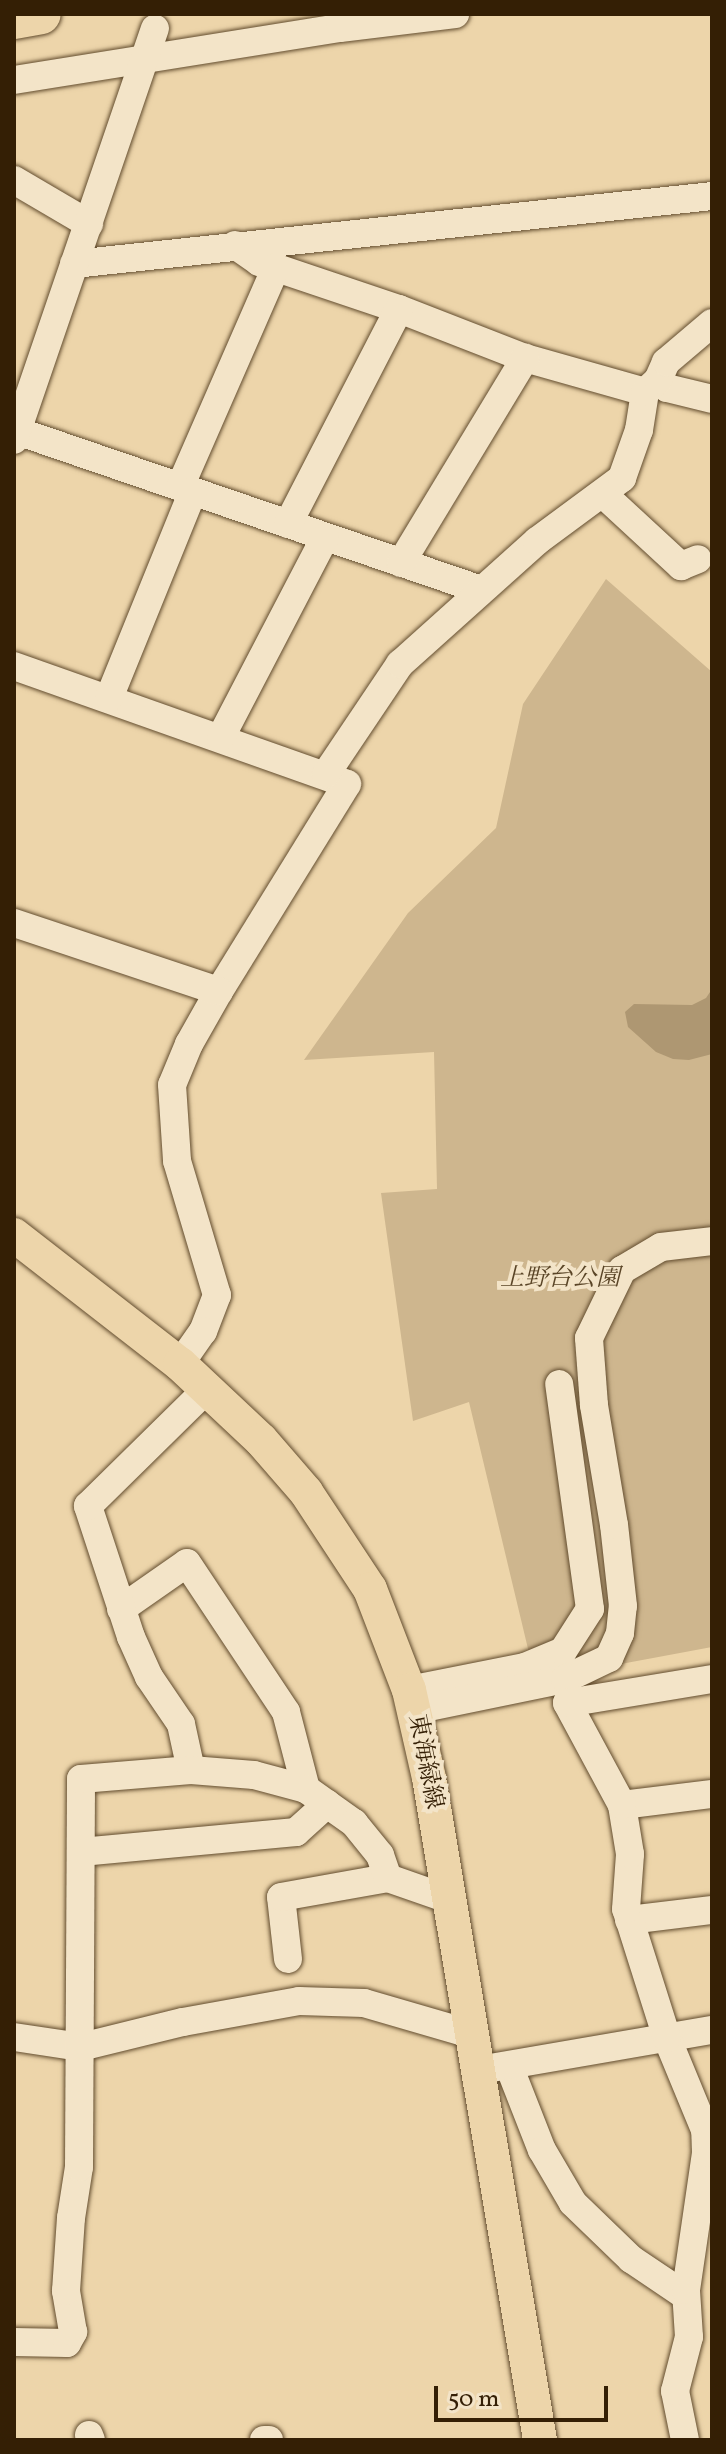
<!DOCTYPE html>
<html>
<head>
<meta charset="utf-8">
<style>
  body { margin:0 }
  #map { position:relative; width:726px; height:2454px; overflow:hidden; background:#edd5aa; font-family:Vollkorn,"Noto Serif JP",serif }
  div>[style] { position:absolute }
  .green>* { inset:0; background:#ceb68e }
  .water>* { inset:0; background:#ae9772 }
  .roads { filter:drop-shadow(0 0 2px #624c2e) drop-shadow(0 0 2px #624c2e) }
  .minor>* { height:28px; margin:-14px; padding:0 14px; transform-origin:14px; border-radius:14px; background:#f3e4c8 }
  .major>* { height:34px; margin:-17px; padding:0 17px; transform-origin:17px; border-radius:17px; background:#edd5aa }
  .highway>* { height:40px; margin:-20px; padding:0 20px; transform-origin:20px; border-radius:20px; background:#edd5aa }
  span { translate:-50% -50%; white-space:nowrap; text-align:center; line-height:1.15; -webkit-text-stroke:8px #f3e4c8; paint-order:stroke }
  .park-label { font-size:24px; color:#5a4527; font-style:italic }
  .street-label { font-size:24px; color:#341f05 }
  .frame { position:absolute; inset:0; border:16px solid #341f05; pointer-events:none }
  .scale { position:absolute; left:434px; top:2386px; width:174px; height:36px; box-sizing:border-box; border:4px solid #341f05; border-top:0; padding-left:10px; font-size:24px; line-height:28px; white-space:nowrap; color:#341f05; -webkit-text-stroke:6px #f3e4c8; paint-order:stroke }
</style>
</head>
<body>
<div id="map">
  <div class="green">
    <i style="clip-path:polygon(606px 579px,712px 672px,712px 1647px,594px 1669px,529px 1653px,469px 1402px,413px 1421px,381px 1193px,437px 1189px,434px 1052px,304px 1060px,408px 913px,496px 828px,523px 704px)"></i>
  </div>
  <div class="water">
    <i style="clip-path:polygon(712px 989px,712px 1054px,689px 1060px,673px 1059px,656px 1052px,628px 1027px,625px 1012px,634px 1004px,692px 1005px,706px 998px)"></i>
  </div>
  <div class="roads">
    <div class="minor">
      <i style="left:14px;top:80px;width:330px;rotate:-9.1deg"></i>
      <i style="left:340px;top:28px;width:116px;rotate:-6.9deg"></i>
      <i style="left:14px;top:180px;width:87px;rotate:30.4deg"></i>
      <i style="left:235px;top:245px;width:29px;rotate:35deg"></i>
      <i style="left:259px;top:262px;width:148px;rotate:18.6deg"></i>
      <i style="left:399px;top:309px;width:135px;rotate:21.3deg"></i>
      <i style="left:525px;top:358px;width:125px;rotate:15.8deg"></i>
      <i style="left:74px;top:264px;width:642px;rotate:-6.08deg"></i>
      <i style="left:658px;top:380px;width:12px;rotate:42deg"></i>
      <i style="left:667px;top:388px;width:46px;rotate:13.7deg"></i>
      <i style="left:14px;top:430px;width:493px;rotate:18.9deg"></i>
      <i style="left:14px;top:440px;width:435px;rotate:-71.1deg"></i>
      <i style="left:180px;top:487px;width:240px;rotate:-66.4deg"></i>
      <i style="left:604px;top:495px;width:105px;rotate:42.7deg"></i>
      <i style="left:681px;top:566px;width:18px;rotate:-22deg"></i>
      <i style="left:288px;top:524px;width:242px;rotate:-62.7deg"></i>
      <i style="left:401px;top:563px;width:240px;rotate:-58.8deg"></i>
      <i style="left:14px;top:666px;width:353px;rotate:19.5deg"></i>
      <i style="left:347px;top:784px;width:243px;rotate:121.7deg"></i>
      <i style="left:219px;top:991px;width:61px;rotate:119.5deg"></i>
      <i style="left:189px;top:1044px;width:44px;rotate:112.5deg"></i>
      <i style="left:172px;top:1085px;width:76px;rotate:86.2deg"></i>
      <i style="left:177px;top:1161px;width:140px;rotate:73.4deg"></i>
      <i style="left:217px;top:1295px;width:39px;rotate:111deg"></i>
      <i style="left:203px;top:1331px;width:40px;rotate:124.9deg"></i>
      <i style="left:109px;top:698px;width:223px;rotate:-67.9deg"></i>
      <i style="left:221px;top:737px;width:225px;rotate:-62.5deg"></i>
      <i style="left:326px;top:774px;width:133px;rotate:-56.1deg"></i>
      <i style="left:400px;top:664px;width:184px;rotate:-41.9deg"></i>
      <i style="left:537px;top:541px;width:106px;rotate:-36.5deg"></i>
      <i style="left:622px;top:478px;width:51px;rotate:-70.5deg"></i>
      <i style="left:639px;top:430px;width:38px;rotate:-81deg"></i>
      <i style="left:645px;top:392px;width:18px;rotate:-43deg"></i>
      <i style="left:658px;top:380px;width:20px;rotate:-66deg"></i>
      <i style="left:666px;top:362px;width:60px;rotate:-40.3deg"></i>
      <i style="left:14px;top:923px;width:216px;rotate:18.4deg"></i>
      <i style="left:121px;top:1609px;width:80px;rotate:-34.9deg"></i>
      <i style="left:187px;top:1563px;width:179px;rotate:56.4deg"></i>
      <i style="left:286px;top:1712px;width:80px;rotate:75.4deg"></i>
      <i style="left:409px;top:1690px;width:118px;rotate:-11.2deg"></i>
      <i style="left:525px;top:1667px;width:41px;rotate:-22.8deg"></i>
      <i style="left:563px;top:1651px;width:50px;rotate:-57.3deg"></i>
      <i style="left:590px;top:1609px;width:227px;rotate:-97.8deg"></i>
      <i style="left:414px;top:1710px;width:154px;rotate:-11.6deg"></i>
      <i style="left:565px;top:1679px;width:49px;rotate:-25.5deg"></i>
      <i style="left:609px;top:1658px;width:27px;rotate:-66deg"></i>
      <i style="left:620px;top:1633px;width:27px;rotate:-84deg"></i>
      <i style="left:623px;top:1606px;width:81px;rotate:-96.3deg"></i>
      <i style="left:614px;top:1525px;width:122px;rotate:-99.5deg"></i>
      <i style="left:594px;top:1405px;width:67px;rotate:-94.3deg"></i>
      <i style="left:589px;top:1338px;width:76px;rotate:-64.1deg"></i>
      <i style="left:622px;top:1270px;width:45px;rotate:-30.5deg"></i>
      <i style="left:661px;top:1247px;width:51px;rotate:-6.7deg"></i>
      <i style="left:191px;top:1770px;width:47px;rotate:-102.3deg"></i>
      <i style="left:181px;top:1724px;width:57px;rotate:-124.2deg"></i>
      <i style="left:149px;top:1677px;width:44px;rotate:-114.2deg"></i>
      <i style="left:131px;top:1637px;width:138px;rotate:-108.2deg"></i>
      <i style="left:88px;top:1506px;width:165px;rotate:-44.5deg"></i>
      <i style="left:622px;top:1805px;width:91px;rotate:-7deg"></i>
      <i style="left:81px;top:1852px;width:216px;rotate:-5.3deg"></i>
      <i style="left:296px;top:1832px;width:42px;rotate:-42.1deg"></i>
      <i style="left:629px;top:1920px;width:84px;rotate:-6.9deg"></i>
      <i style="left:288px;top:1959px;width:62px;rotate:-96.4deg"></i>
      <i style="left:281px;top:1897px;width:109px;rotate:-10.1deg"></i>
      <i style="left:388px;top:1878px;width:64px;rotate:19.3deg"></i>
      <i style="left:14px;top:2037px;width:68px;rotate:8.5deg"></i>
      <i style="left:81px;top:2047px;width:105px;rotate:-13.8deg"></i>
      <i style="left:183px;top:2022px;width:118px;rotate:-10.3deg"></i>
      <i style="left:299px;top:2001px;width:65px;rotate:1.8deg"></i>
      <i style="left:364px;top:2003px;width:111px;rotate:16.2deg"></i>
      <i style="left:509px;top:2066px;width:90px;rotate:68.6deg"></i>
      <i style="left:542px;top:2150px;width:61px;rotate:59.7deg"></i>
      <i style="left:573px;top:2203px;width:81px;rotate:44deg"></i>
      <i style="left:631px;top:2259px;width:66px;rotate:33.9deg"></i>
      <i style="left:491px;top:2068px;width:224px;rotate:-9.8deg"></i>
      <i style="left:14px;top:2342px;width:53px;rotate:1.1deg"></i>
      <i style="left:67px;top:2343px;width:13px;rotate:-61deg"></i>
      <i style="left:73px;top:2332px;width:42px;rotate:-99.7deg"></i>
      <i style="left:66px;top:2291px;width:73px;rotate:-86.1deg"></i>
      <i style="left:71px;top:2218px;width:52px;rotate:-81.1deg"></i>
      <i style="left:79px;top:2167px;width:388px;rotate:-89.7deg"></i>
      <i style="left:81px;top:1779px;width:110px;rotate:-4.7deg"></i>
      <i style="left:191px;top:1770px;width:63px;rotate:4.5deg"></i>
      <i style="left:254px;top:1775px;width:54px;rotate:15.1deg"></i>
      <i style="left:306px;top:1789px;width:59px;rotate:35.3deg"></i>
      <i style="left:354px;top:1823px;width:41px;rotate:50.9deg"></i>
      <i style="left:380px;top:1855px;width:24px;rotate:71deg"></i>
      <i style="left:89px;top:2435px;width:5px;rotate:68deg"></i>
      <i style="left:264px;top:2440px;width:5px"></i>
      <i style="left:685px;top:2440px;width:50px;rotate:-101.5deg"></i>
      <i style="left:675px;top:2391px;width:56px;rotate:-75.5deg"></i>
      <i style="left:689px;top:2337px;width:47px;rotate:-93.7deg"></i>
      <i style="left:686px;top:2290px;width:138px;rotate:-81.7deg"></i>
      <i style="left:706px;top:2153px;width:23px;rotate:-92deg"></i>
      <i style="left:705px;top:2130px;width:100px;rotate:-112.4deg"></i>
      <i style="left:667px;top:2038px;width:135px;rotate:-107.6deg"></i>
      <i style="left:626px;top:1909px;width:55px;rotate:-85.8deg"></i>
      <i style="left:630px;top:1854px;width:50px;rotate:-99.3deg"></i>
      <i style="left:622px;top:1805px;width:116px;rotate:-118.3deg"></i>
      <i style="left:567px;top:1703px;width:147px;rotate:-9.4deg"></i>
    </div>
    <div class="major">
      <i style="left:14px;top:1235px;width:210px;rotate:37.9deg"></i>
      <i style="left:180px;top:1364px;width:111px;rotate:43.2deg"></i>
      <i style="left:261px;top:1440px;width:69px;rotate:49.1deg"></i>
      <i style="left:306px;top:1492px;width:116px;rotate:56.6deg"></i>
      <i style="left:370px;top:1589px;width:108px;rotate:68.9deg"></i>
      <i style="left:409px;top:1690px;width:90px;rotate:77.2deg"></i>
      <i style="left:429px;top:1778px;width:671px;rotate:80.48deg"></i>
    </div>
    <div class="highway">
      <i style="left:14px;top:19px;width:27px;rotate:-10deg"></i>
    </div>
  </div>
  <div class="park-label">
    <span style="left:560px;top:1280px">上野台公園</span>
  </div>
  <div class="street-label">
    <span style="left:424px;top:1762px;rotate:79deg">東海緑線</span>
  </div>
  <div class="frame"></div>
  <div class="scale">50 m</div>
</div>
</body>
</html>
